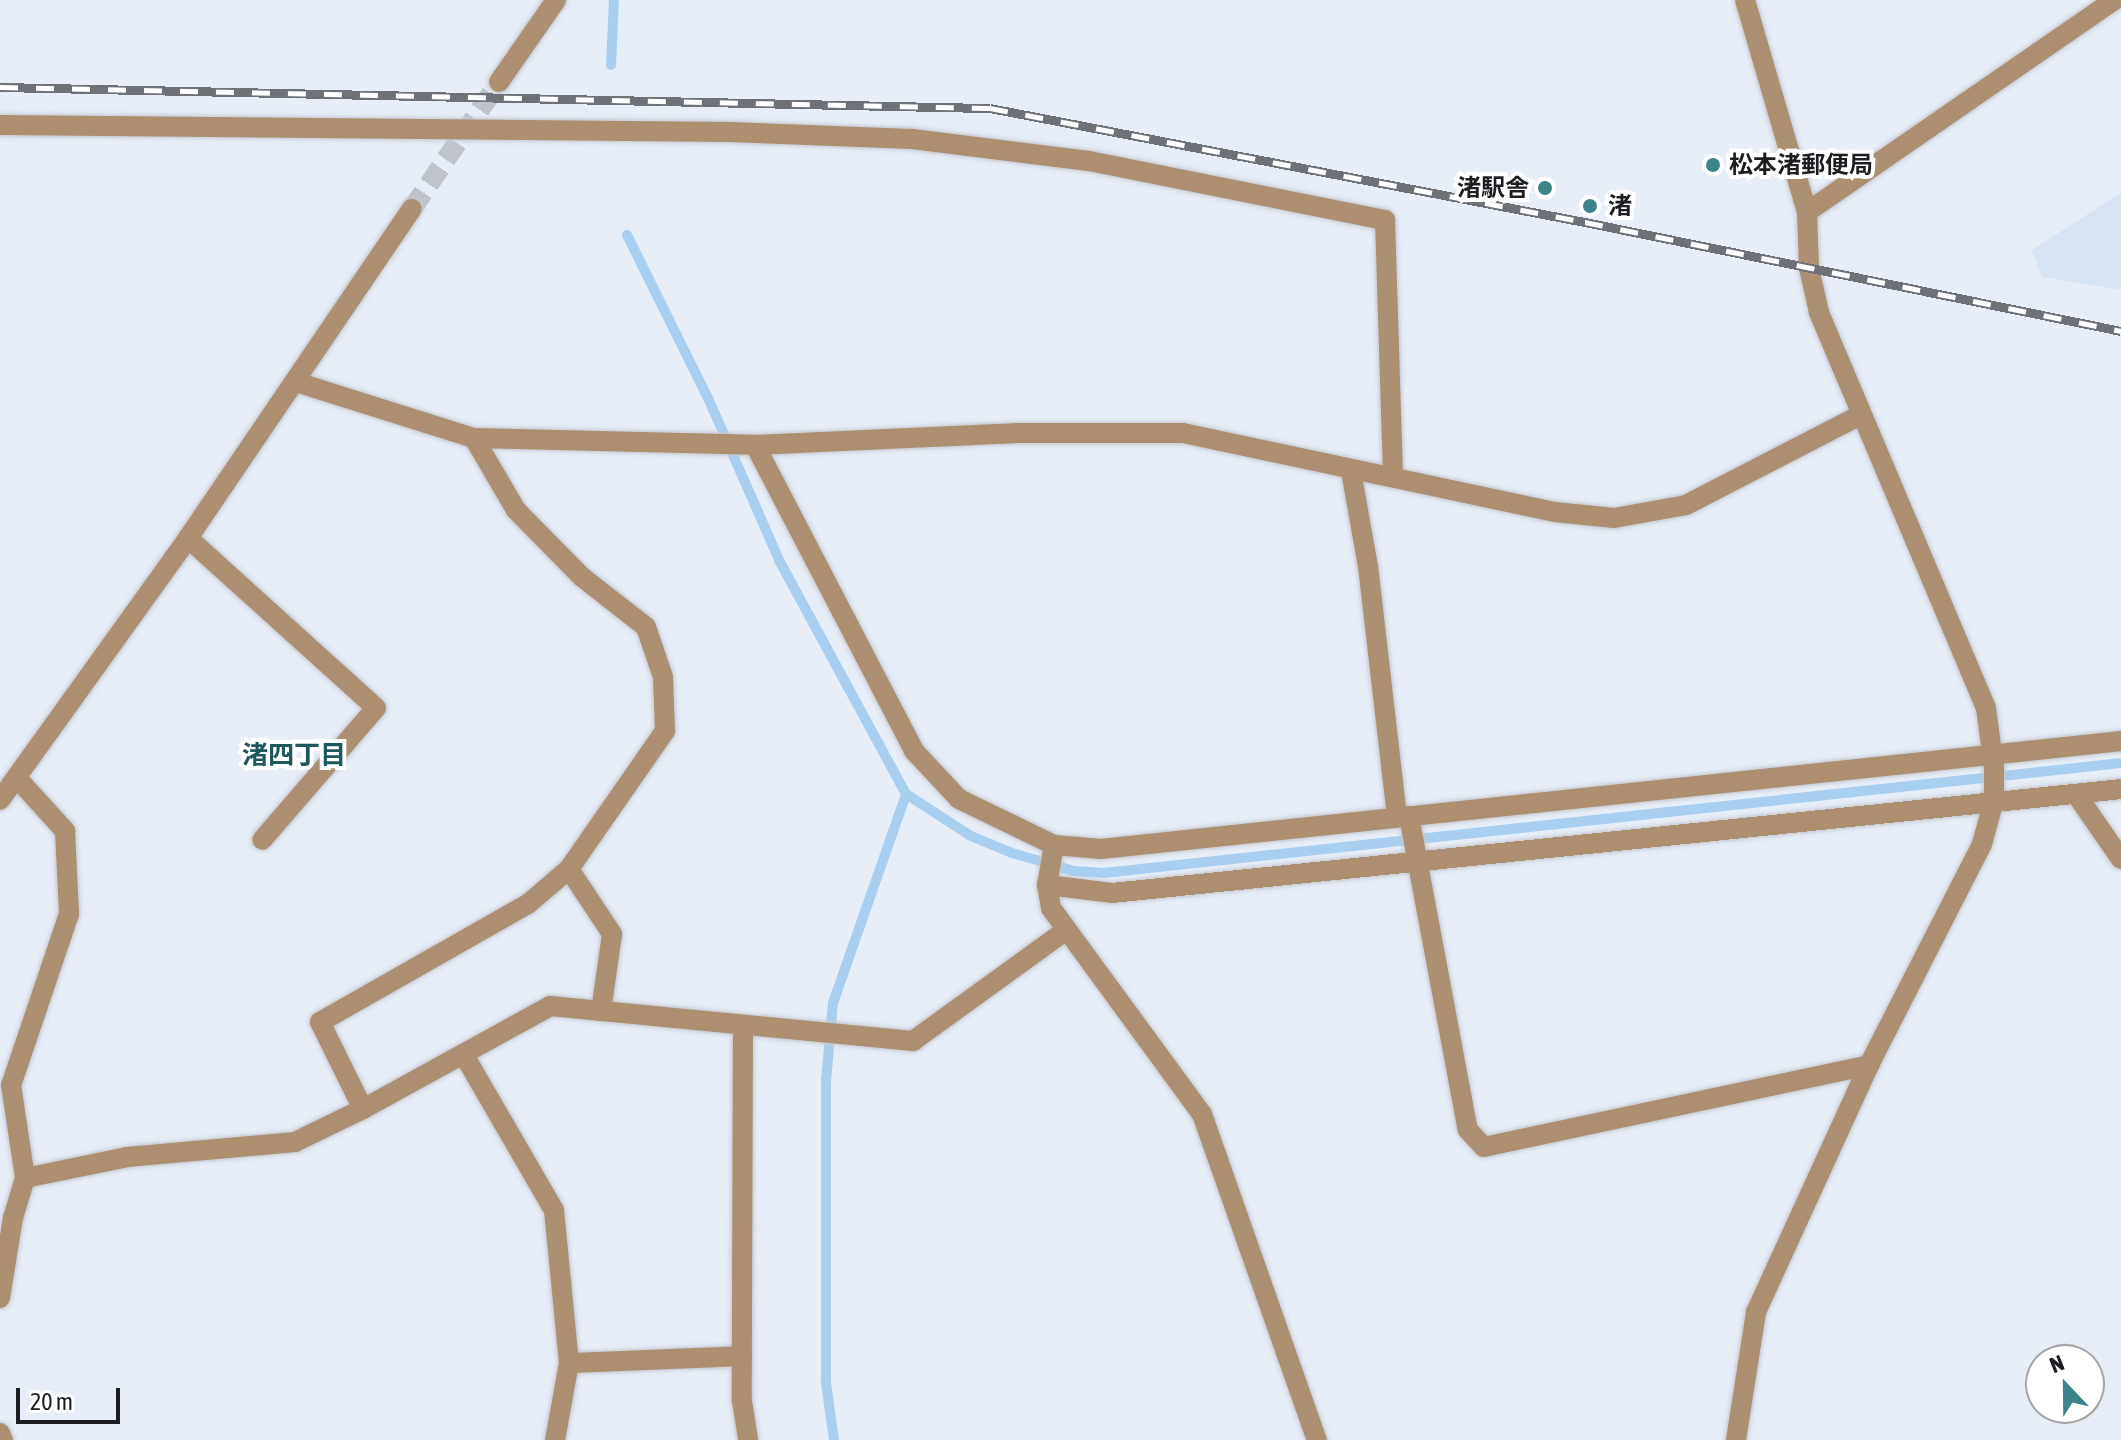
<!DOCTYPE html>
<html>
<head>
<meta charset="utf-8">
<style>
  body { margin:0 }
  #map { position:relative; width:2121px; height:1440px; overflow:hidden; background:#e8eef7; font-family:"Asap Condensed","Noto Sans JP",sans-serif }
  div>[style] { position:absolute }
  .built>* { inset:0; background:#d8e3f3 }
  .stream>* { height:10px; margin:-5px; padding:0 5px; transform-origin:5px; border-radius:5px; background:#a8cff0 }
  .building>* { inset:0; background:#edbdd3 }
  .minor-tunnel>* { height:20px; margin-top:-10px; transform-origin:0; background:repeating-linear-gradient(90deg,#bfc4cc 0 20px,transparent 0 30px) }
  .roads { filter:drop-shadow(0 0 2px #c3c8d0) drop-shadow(0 0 2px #c3c8d0) }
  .minor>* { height:20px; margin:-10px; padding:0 10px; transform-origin:10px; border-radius:10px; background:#ad8f72 }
  .rail>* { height:9px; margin-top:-4.5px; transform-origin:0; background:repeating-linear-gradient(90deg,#fff 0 18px,#6e7278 0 36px); box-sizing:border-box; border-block:2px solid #6e7278 }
  .dots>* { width:22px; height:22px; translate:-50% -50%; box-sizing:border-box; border:4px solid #fff; border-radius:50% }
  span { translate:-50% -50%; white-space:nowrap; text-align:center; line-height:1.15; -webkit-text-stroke:8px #fff; paint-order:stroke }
  .poi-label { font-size:24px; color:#1b1d20; font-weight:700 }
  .left { translate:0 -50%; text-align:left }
  .right { translate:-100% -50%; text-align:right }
  .neighbourhood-label { font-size:26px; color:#1d585d; font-weight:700 }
  .north { position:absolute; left:2025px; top:1344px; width:80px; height:80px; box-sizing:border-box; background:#fff; border:2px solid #a4a5a6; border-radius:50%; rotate:338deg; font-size:22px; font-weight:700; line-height:32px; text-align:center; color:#1b1d20 }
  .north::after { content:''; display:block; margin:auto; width:28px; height:36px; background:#3c838a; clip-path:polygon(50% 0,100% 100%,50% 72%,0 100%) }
  .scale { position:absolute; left:16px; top:1388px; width:104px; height:36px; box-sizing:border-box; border:4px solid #1b1d20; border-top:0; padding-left:10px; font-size:24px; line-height:28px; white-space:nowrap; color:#1b1d20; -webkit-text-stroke:6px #fff; paint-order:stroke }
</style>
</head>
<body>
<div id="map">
  <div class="built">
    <i style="clip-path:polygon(2121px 193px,2121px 290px,2042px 277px,2032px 250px)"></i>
  </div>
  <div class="stream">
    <i style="left:611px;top:65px;width:65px;rotate:-87.4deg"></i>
    <i style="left:627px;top:235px;width:182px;rotate:63.6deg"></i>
    <i style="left:708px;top:398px;width:179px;rotate:66.3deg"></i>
    <i style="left:780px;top:562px;width:264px;rotate:61.5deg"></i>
    <i style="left:906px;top:794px;width:77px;rotate:32.9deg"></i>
    <i style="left:971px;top:836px;width:44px;rotate:22.5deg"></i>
    <i style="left:1012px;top:853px;width:65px;rotate:16.2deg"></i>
    <i style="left:1074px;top:871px;width:30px;rotate:4deg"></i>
    <i style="left:1104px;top:873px;width:1023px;rotate:-6.17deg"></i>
    <i style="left:834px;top:1440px;width:58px;rotate:-98deg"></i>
    <i style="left:826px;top:1383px;width:302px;rotate:-90deg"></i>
    <i style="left:826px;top:1081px;width:78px;rotate:-84.9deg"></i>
    <i style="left:833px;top:1003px;width:221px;rotate:-70.7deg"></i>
  </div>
  <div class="building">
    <i style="clip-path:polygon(1540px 183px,1552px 186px,1551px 193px,1538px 190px)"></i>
  </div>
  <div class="minor-tunnel">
    <i style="left:412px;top:209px;width:154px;rotate:-55.6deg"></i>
  </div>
  <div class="roads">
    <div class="minor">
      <i style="left:499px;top:82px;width:100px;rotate:-55.2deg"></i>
      <i style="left:0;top:125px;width:730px;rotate:0.55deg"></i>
      <i style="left:730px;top:132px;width:182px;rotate:2.2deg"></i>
      <i style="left:912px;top:139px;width:178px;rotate:7.1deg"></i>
      <i style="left:1089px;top:161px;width:302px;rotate:11.3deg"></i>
      <i style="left:1385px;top:220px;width:257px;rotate:88.2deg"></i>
      <i style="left:1807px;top:212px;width:373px;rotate:-34.6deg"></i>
      <i style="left:296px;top:382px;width:187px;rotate:17.5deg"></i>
      <i style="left:474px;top:438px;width:281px;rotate:1.4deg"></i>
      <i style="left:755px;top:445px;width:260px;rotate:-2.6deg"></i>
      <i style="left:1015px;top:433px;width:168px"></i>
      <i style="left:1183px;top:433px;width:380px;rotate:12deg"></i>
      <i style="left:1555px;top:512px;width:59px;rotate:5.8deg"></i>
      <i style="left:1614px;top:518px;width:73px;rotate:-10.2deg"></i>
      <i style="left:1686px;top:505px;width:196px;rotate:-27.3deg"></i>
      <i style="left:755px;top:445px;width:346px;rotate:62.5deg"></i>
      <i style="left:915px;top:752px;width:64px;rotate:46.9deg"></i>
      <i style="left:959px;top:799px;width:106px;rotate:25.8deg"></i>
      <i style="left:1054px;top:845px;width:47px;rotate:4.9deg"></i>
      <i style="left:1101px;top:849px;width:1026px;rotate:-6.04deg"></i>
      <i style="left:1351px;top:471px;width:97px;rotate:79.9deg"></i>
      <i style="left:1368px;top:566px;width:253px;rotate:83.4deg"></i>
      <i style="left:188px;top:538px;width:253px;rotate:42.1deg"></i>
      <i style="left:376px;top:708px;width:174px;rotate:130.8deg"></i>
      <i style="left:17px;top:778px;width:72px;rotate:47.8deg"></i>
      <i style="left:65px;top:831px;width:83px;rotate:87.2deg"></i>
      <i style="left:69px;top:914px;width:181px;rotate:108.7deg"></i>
      <i style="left:11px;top:1085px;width:94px;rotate:81.4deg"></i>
      <i style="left:2076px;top:794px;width:79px;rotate:55.3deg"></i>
      <i style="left:0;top:800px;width:322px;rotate:-54.3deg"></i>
      <i style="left:188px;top:538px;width:398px;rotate:-55.8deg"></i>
      <i style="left:1409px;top:816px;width:319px;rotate:79.4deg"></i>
      <i style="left:1468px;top:1130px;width:23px;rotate:47deg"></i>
      <i style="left:1484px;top:1147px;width:394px;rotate:-12deg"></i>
      <i style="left:1054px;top:845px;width:41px;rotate:99.9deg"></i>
      <i style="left:1047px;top:885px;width:23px;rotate:80deg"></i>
      <i style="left:1051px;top:908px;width:255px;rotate:53.8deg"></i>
      <i style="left:1202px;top:1114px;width:346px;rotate:70.6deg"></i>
      <i style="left:569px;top:869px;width:78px;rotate:56.5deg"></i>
      <i style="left:612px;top:934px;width:78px;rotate:98.1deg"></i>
      <i style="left:1047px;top:885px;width:65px;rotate:7deg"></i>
      <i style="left:1112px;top:893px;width:1014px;rotate:-5.88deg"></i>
      <i style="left:743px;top:1025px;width:376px;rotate:90.2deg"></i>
      <i style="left:742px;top:1401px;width:39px;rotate:81deg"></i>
      <i style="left:464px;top:1055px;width:179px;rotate:59.9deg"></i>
      <i style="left:554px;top:1210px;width:154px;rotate:84.4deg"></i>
      <i style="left:569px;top:1363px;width:78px;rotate:100.3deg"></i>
      <i style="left:363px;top:1109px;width:213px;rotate:-28.8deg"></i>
      <i style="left:550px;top:1006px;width:365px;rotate:5.5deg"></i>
      <i style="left:913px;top:1041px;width:188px;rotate:-35.9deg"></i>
      <i style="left:0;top:1298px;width:81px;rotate:-80.8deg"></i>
      <i style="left:13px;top:1218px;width:42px;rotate:-73.3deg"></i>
      <i style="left:25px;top:1178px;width:104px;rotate:-11.6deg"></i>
      <i style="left:127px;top:1157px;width:169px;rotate:-5.1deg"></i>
      <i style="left:295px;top:1142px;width:76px;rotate:-25.9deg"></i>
      <i style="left:363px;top:1109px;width:97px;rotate:-116.3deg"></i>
      <i style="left:320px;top:1022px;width:239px;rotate:-29.6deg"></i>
      <i style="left:528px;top:904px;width:54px;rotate:-40.5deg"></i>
      <i style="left:569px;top:869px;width:168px;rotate:-55.2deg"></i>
      <i style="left:665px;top:731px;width:54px;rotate:-92.1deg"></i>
      <i style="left:663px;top:677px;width:53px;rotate:-108.8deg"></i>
      <i style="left:646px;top:627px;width:81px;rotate:-142deg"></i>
      <i style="left:582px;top:577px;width:94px;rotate:-134.6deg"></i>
      <i style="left:516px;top:510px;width:83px;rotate:-120.3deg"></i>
      <i style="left:569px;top:1363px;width:173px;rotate:-2.3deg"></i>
      <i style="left:0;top:1433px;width:8px;rotate:67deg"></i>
      <i style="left:1736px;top:1440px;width:130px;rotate:-81.1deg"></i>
      <i style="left:1756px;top:1312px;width:272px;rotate:-65.4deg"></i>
      <i style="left:1869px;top:1065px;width:248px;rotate:-62.9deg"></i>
      <i style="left:1982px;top:844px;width:46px;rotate:-74.7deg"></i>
      <i style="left:1994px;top:800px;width:32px;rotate:-90deg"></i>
      <i style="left:1994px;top:768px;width:61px;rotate:-97.6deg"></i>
      <i style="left:1986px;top:708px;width:430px;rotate:-112.9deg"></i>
      <i style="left:1819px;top:312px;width:45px;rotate:-102.8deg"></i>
      <i style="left:1809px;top:268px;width:56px;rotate:-92deg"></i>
      <i style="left:1807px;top:212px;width:221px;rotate:-106.3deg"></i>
    </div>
  </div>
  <div class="rail">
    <i style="left:0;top:87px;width:990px;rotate:1.22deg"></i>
    <i style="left:990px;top:108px;width:606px;rotate:10.85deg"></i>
    <i style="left:1585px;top:222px;width:547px;rotate:11.49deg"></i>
  </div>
  <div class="dots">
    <i style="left:1713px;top:165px;background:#3c838a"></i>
    <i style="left:1545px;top:188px;background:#3c838a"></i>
    <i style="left:1590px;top:206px;background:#3c838a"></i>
  </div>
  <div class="poi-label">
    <span class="left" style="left:1729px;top:165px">松本渚郵便局</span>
    <span class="right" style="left:1529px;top:188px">渚駅舎</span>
    <span class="left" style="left:1608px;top:206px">渚</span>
  </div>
  <div class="neighbourhood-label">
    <span style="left:294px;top:756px">渚四丁目</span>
  </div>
  <div class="north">N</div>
  <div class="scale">20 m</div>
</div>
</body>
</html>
